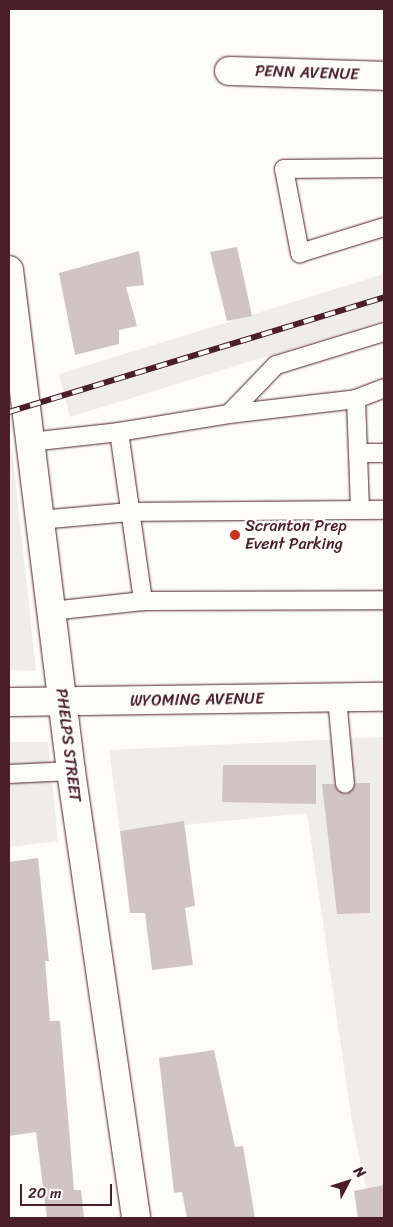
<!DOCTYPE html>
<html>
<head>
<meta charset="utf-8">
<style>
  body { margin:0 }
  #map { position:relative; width:393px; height:1227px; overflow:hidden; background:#fdfcf7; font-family:Sriracha,sans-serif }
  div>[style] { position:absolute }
  .built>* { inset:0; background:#f0ece8 }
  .building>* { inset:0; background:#d0c5c4 }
  .roads { filter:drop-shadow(0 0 1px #4a1f2b) drop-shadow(0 0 1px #4a1f2b) }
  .lane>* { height:18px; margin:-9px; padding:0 9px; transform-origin:9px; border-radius:9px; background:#fdfcf7 }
  .street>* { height:28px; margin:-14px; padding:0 14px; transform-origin:14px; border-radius:14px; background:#fdfcf7 }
  .secondary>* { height:28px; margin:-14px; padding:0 14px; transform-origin:14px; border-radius:14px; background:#fdfcf7 }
  .rail>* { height:5.5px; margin-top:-2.75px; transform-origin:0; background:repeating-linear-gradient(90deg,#fdfcf7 0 11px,#4a1f2b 0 22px); box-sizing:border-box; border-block:1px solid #4a1f2b }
  .dots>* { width:14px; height:14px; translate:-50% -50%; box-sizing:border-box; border:2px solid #fdfcf7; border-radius:50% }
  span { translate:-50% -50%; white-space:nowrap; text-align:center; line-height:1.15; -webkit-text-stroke:5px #fdfcf7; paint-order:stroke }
  .street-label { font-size:16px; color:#4a1f2b }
  .poi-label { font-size:16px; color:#4a1f2b }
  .left { translate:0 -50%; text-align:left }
  .frame { position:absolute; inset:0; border:10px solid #4a1f2b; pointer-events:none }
  .north { position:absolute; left:323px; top:1157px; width:50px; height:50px; -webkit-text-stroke:4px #fdfcf7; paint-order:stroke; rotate:50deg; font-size:14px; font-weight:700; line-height:20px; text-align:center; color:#4a1f2b }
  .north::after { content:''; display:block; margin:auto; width:18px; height:22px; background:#4a1f2b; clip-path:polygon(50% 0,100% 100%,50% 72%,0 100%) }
  .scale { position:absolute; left:20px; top:1184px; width:92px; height:22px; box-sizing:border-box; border:2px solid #4a1f2b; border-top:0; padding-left:6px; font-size:15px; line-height:18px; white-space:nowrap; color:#4a1f2b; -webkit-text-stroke:4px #fdfcf7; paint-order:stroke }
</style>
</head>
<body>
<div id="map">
  <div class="built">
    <i style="clip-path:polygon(384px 274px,384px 320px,70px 417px,59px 374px)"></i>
    <i style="clip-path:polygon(12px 449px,36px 671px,9px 670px,9px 450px)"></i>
    <i style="clip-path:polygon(384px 737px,384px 1218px,372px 1218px,352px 1122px,307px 813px,120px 831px,109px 750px)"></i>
    <i style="clip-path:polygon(9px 742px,48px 742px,58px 841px,9px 847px)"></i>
  </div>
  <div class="building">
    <i style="clip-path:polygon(237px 247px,252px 316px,227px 321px,210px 252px)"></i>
    <i style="clip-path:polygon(139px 251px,144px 285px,126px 287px,137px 326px,119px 330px,119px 344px,75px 355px,59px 273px)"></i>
    <i style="clip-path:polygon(223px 765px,316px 765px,316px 804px,222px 802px)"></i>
    <i style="clip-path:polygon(356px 783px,370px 783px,370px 913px,337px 914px,322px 784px,334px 784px,346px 795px)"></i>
    <i style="clip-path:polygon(184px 821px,195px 906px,185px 908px,193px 965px,152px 970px,145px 913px,130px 913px,120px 831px)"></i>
    <i style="clip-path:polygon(38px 858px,49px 961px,45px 961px,50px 1021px,60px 1021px,74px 1190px,81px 1190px,84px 1218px,47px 1218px,36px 1132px,9px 1136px,9px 862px)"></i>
    <i style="clip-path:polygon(214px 1050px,235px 1147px,243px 1146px,255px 1218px,187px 1218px,182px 1192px,174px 1193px,159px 1058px)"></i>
    <i style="clip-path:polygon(384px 1185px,384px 1218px,358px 1218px,354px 1191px)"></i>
  </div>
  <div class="roads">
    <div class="lane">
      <i style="left:384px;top:168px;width:100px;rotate:179.4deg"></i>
      <i style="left:284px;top:169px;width:86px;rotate:79.2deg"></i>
      <i style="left:300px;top:253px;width:88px;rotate:-17.2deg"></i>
      <i style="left:384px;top:332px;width:113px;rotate:163deg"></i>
      <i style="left:276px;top:365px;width:68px;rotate:133.8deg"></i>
      <i style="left:229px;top:414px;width:111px;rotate:170.7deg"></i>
      <i style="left:119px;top:432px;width:171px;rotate:81.9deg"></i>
      <i style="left:143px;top:601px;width:241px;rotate:-0.2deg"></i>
      <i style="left:356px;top:399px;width:54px;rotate:87.9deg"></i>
      <i style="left:358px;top:453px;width:26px"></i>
      <i style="left:229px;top:414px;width:128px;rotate:-6.7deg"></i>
      <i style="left:356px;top:399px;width:30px;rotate:-21deg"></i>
      <i style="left:30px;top:442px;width:90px;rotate:-6.4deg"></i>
      <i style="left:358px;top:453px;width:57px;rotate:88deg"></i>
      <i style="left:39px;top:520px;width:91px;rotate:-5deg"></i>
      <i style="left:130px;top:512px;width:254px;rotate:-0.5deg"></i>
      <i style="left:51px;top:611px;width:93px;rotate:-6.2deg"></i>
      <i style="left:337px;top:698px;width:86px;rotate:84.7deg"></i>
      <i style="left:9px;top:774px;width:62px;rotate:-2.8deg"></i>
    </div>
    <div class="street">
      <i style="left:229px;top:71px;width:155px;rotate:1.8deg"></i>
      <i style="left:9px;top:270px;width:505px;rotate:82.95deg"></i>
      <i style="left:71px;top:771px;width:452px;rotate:81.7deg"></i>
    </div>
    <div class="secondary">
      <i style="left:9px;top:702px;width:375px;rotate:-0.8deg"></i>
    </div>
  </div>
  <div class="rail">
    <i style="left:9px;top:412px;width:392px;rotate:-17deg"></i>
  </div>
  <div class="dots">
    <i style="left:235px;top:535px;background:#c8321e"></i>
  </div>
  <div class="street-label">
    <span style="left:307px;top:73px;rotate:2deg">PENN AVENUE</span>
    <span style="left:197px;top:700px;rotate:-1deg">WYOMING AVENUE</span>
    <span style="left:68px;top:745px;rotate:83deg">PHELPS STREET</span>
  </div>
  <div class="poi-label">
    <span class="left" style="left:245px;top:535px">Scranton Prep<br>Event Parking</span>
  </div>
  <div class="frame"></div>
  <div class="north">N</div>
  <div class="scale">20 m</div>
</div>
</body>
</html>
